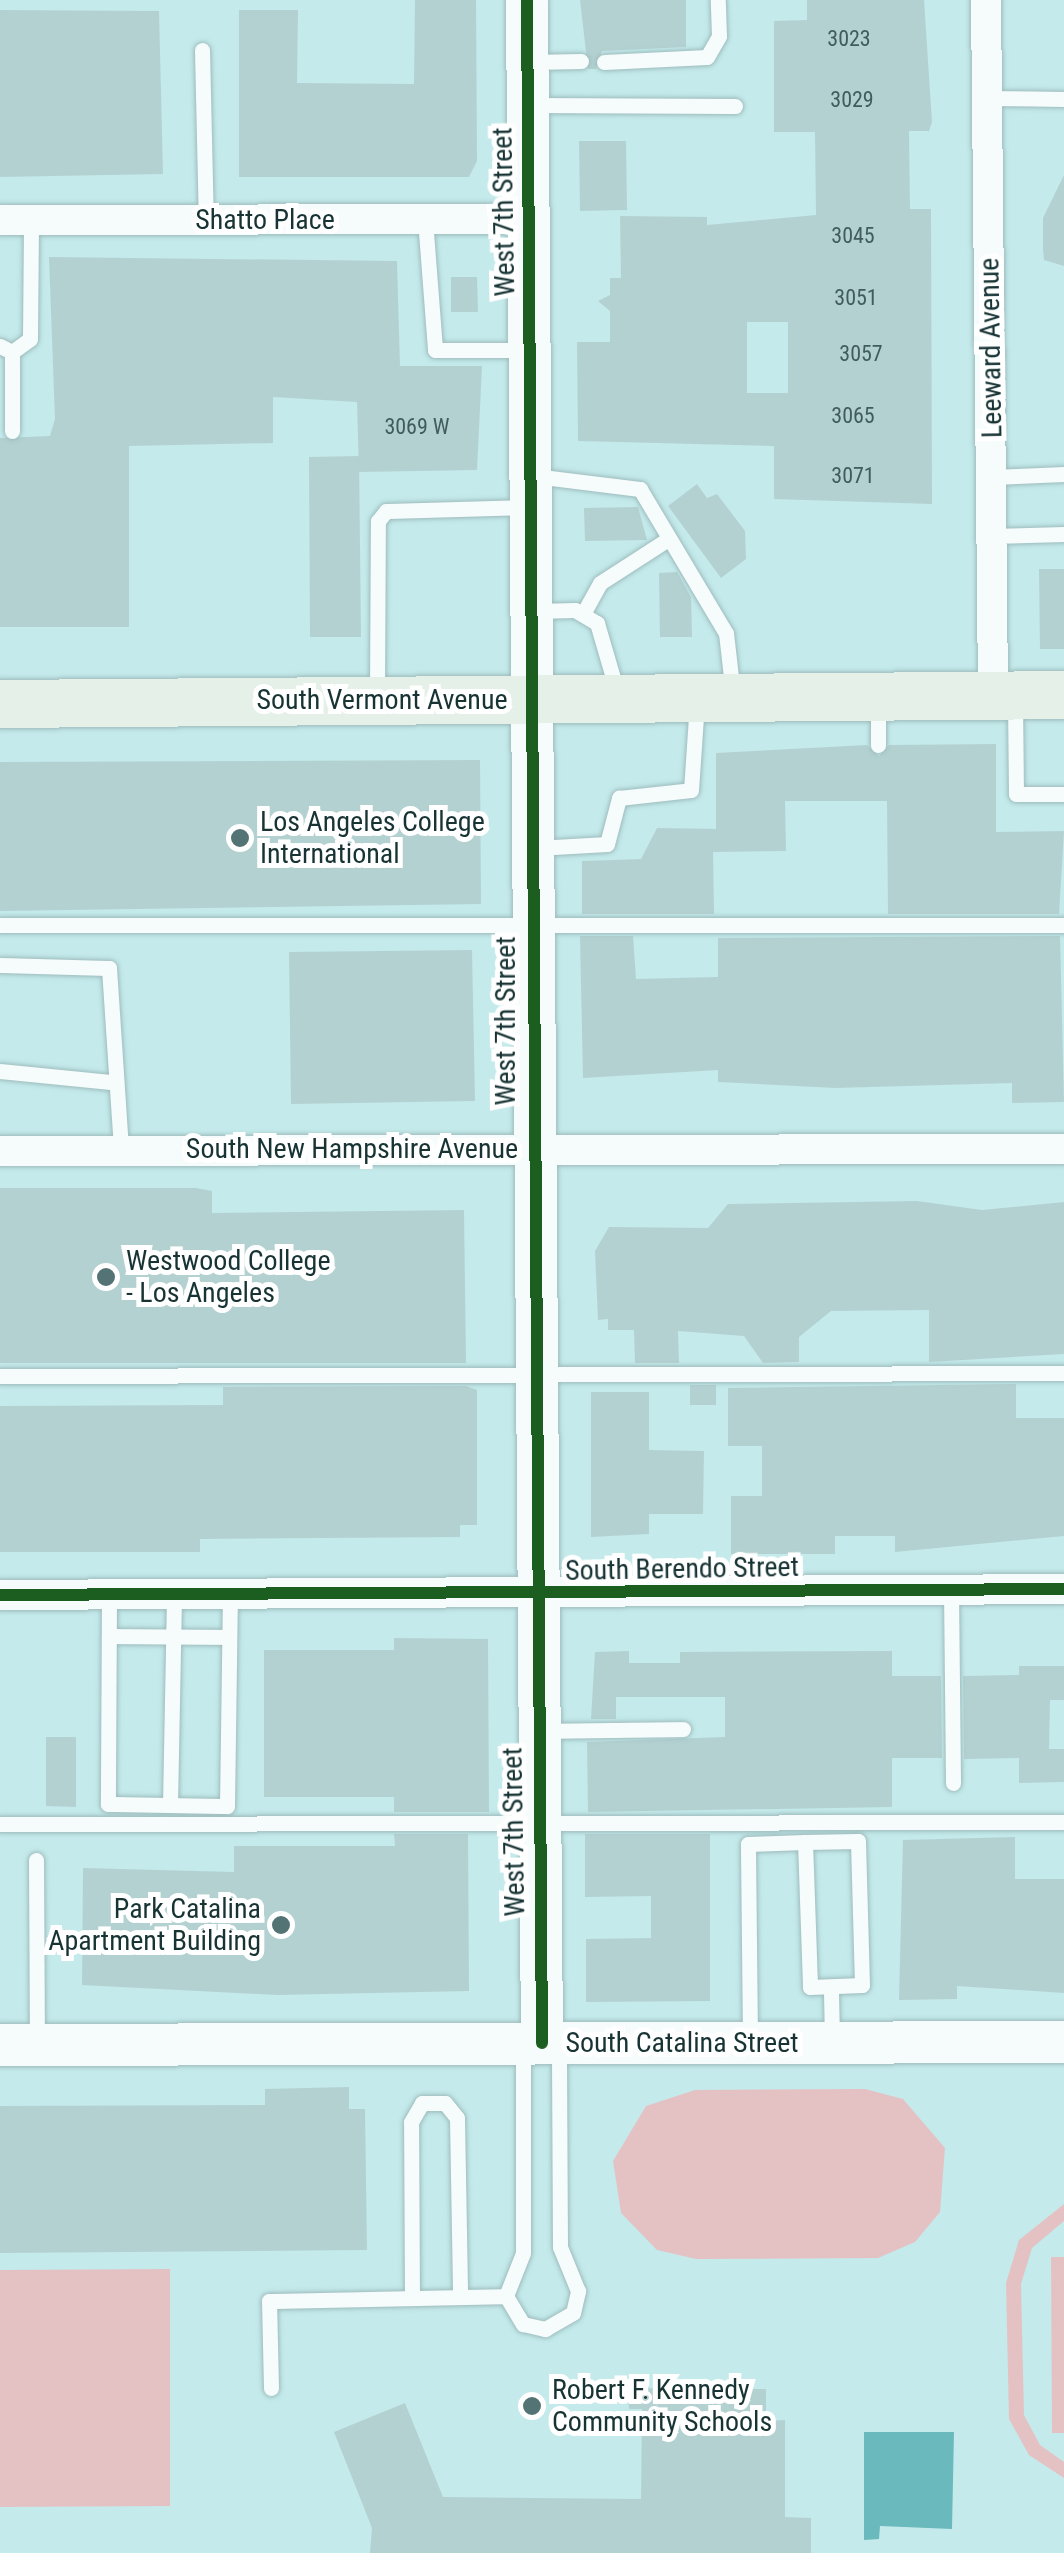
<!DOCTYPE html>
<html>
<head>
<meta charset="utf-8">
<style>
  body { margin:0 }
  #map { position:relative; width:1064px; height:2553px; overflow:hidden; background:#c4eaeb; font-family:"Roboto Condensed",sans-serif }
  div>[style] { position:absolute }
  .green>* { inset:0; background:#e4c2c4 }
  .water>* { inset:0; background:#6ababd }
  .building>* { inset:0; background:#b4d1d2 }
  .roads { filter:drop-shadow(0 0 2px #9ebcbd) drop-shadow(0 0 2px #9ebcbd) }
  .lane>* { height:15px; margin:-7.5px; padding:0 7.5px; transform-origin:7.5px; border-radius:7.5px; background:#f6fcfc }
  .street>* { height:30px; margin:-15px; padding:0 15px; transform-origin:15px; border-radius:15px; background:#f6fcfc }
  .secondary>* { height:42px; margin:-21px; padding:0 21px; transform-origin:21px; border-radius:21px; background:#f6fcfc }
  .primary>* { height:48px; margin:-24px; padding:0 24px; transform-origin:24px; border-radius:24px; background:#e5f0e8 }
  .cycleway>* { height:12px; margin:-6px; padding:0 6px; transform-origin:6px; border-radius:6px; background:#1b5e20 }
  .dots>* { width:28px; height:28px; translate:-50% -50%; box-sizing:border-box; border:5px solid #fff; border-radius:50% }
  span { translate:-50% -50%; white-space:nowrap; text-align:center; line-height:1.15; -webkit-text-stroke:10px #fff; paint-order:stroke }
  .number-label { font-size:22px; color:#405c5d }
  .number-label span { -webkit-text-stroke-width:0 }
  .street-label { font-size:28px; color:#173334 }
  .poi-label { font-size:28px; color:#173334 }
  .left { translate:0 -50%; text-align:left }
  .right { translate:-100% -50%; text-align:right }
</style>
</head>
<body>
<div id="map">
  <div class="green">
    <i style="clip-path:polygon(695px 2090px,865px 2089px,903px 2099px,945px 2148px,940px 2212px,915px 2242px,878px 2258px,696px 2259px,657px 2250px,621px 2213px,613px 2161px,646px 2106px)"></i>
    <i style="clip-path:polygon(1064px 2204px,1064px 2221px,1032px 2248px,1021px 2284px,1024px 2415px,1040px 2445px,1064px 2462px,1064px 2478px,1029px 2455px,1009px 2419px,1006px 2283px,1019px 2240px)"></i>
    <i style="clip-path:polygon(1051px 2257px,1064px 2257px,1064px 2433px,1052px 2433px)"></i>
    <i style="clip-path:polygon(170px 2269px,170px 2506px,0 2507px,0 2270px)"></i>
  </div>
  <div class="water">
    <i style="clip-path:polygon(864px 2432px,954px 2432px,952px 2529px,880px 2526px,879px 2539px,864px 2540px)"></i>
  </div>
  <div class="building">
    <i style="clip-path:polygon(415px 0,476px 0,477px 161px,469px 177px,239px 177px,239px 10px,298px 10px,297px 83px,414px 84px)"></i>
    <i style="clip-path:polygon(580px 0,686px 0,686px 47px,602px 51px,596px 69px,588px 69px)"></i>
    <i style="clip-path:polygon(evenodd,807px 0,924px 0,932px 122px,929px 131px,909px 131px,910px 209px,931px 209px,932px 504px,774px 499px,774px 446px,578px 441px,577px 342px,610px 342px,610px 311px,598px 301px,610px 295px,610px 278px,621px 278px,620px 216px,707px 217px,707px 225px,816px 215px,815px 132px,774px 132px,774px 21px,807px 20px,807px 0,747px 322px,788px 322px,788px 393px,747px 393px,747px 322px)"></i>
    <i style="clip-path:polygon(0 10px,159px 11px,163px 174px,0 177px)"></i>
    <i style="clip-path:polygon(579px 141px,626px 141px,627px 210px,580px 211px)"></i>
    <i style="clip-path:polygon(1064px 175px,1064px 266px,1044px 260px,1043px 249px,1043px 218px)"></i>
    <i style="clip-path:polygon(49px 257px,397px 261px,400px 366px,482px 366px,477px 470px,359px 472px,357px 402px,273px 397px,273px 443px,129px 446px,129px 627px,0 627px,0 438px,50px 436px,55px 419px)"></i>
    <i style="clip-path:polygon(451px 277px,477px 277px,478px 312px,451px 312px)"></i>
    <i style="clip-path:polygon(359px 456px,361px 637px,310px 637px,309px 457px)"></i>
    <i style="clip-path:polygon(697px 484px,707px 498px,717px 494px,745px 531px,746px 559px,721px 578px,668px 506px)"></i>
    <i style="clip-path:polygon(638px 507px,647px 540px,585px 541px,584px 508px)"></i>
    <i style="clip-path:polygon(1039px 569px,1064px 569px,1064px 649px,1040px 649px)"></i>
    <i style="clip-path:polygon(677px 572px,691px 597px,692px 637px,660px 637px,659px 573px)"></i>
    <i style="clip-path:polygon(996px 744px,996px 832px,1064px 831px,1059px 914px,888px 914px,887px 801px,785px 801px,786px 851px,713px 852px,714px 914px,582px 914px,582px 861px,641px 859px,657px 828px,716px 829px,716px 753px,867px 745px,879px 756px,889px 745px)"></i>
    <i style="clip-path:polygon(480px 760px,481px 904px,0 911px,0 762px)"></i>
    <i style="clip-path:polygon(580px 936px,633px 936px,636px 979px,718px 977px,718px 938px,1060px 936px,1064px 1102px,1012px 1103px,1012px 1083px,835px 1088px,718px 1082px,718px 1070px,583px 1078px)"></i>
    <i style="clip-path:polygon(472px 950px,475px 1101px,291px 1104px,289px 952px)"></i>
    <i style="clip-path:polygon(0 1188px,196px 1188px,212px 1191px,212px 1213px,464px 1210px,466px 1363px,0 1363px)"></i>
    <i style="clip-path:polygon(917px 1201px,982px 1210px,1064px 1202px,1064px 1354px,929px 1362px,929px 1310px,831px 1311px,799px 1337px,799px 1362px,763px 1363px,744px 1336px,678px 1331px,679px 1363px,635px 1363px,634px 1330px,608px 1330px,608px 1319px,598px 1320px,595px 1251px,609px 1227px,708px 1228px,728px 1204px)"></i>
    <i style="clip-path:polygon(1016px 1384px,1016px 1418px,1064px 1418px,1064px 1536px,895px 1552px,895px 1536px,835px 1536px,835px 1554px,731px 1554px,731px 1496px,762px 1496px,762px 1446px,728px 1446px,728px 1388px)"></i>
    <i style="clip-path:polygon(690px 1385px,716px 1385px,716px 1405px,690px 1405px)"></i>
    <i style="clip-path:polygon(466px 1386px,477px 1390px,477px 1525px,460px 1525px,460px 1537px,200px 1539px,200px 1552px,0 1552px,0 1406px,223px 1405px,223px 1387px)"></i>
    <i style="clip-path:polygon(591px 1392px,649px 1392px,649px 1450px,704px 1451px,703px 1514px,649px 1514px,649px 1534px,591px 1537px)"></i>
    <i style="clip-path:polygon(394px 1638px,488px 1639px,489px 1812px,394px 1812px,394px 1797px,264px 1797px,264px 1650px,394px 1650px)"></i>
    <i style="clip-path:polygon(629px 1651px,629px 1663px,680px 1663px,680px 1652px,892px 1651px,892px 1676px,941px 1676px,942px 1758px,892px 1758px,892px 1807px,588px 1812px,587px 1742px,725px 1737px,725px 1697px,616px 1697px,616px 1719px,591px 1719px,595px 1652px)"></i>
    <i style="clip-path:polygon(1019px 1666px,1064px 1666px,1064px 1700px,1050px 1700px,1049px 1749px,1064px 1749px,1064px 1782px,1019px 1783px,1019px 1758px,964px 1759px,963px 1676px,1019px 1675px)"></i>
    <i style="clip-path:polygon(46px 1737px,76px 1737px,76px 1807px,46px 1806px)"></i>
    <i style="clip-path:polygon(394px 1834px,468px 1834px,469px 1991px,277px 1995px,82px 1985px,83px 1868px,234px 1872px,234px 1846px,395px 1846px)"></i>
    <i style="clip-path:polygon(585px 1834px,710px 1834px,710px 2001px,586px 2002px,586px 1939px,651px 1938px,651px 1896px,585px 1897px)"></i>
    <i style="clip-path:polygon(1015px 1837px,1015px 1879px,1064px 1879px,1064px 1993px,957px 1986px,957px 1999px,899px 2000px,903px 1840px)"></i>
    <i style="clip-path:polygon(349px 2087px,349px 2109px,365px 2109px,367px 2250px,0 2253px,0 2106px,265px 2105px,265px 2089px)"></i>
    <i style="clip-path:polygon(628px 2388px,766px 2389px,766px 2421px,785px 2420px,785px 2517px,811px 2518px,811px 2553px,370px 2553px,372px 2528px,334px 2432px,405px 2403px,443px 2497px,641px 2499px,642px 2409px,629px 2409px)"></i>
  </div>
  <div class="roads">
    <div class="lane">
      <i style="left:202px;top:50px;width:170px;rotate:88.7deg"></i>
      <i style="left:531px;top:62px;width:50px;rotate:-1.1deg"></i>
      <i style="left:604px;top:62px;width:103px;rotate:-2.8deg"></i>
      <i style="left:707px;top:57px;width:24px;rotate:-60deg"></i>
      <i style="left:719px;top:36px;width:36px;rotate:-92deg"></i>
      <i style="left:986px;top:98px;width:78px;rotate:0.7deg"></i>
      <i style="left:532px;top:105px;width:203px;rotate:0.3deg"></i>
      <i style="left:425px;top:219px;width:131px;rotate:85.6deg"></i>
      <i style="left:435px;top:350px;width:91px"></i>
      <i style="left:0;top:346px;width:13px;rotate:27deg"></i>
      <i style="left:12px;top:352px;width:22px;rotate:-36deg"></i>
      <i style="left:30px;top:339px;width:119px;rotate:-89.5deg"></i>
      <i style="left:12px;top:431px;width:79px;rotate:-90deg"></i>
      <i style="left:535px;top:476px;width:106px;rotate:7.1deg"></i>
      <i style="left:640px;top:489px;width:168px;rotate:59.2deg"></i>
      <i style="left:726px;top:633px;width:61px;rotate:83.5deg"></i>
      <i style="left:993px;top:477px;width:71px;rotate:-2.4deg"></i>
      <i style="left:993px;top:536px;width:71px;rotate:-1.6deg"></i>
      <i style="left:535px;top:611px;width:40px;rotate:-1.4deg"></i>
      <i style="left:575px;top:610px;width:26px;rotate:31deg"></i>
      <i style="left:597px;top:623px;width:75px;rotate:73.7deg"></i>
      <i style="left:584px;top:612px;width:33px;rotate:-61deg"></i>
      <i style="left:600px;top:583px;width:77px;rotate:-32.9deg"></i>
      <i style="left:377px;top:695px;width:174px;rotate:-89.7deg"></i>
      <i style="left:378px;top:521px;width:13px;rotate:-51deg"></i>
      <i style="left:386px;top:511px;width:144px;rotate:-1.6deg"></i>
      <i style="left:1015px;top:699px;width:95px;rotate:89.4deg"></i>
      <i style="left:1016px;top:794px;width:48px"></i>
      <i style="left:878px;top:745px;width:45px;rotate:-90deg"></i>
      <i style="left:536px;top:848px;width:71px;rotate:-3.2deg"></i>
      <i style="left:607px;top:844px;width:48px;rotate:-75.4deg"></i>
      <i style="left:619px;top:798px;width:72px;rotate:-6.3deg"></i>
      <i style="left:691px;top:790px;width:89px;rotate:-86.1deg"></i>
      <i style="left:0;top:925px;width:1064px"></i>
      <i style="left:0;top:965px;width:109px;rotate:1.6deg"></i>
      <i style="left:109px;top:968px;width:183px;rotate:86.2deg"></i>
      <i style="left:0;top:1071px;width:111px;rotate:5.7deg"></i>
      <i style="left:0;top:1376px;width:1064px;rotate:-0.16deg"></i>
      <i style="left:951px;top:1590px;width:193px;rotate:89.4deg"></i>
      <i style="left:109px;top:1595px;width:209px;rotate:90.3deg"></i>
      <i style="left:108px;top:1804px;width:119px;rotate:1deg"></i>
      <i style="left:227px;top:1806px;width:211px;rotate:-89.2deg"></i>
      <i style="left:109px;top:1636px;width:120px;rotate:0.5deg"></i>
      <i style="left:541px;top:1731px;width:142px;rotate:-0.8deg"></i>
      <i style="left:170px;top:1805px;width:210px;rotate:-88.9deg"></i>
      <i style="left:0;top:1824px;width:1064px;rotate:-0.11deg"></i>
      <i style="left:36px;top:1860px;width:180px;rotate:89.7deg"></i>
      <i style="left:831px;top:1992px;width:46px;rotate:88.8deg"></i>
      <i style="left:750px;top:2039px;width:195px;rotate:-90.6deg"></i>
      <i style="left:748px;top:1844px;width:57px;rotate:-2deg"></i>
      <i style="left:805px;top:1842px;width:145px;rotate:88deg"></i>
      <i style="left:810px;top:1987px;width:52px;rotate:-2.2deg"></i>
      <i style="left:862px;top:1985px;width:144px;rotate:-91.6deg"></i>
      <i style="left:858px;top:1841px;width:53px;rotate:178.9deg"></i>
      <i style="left:523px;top:2047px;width:206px;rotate:90deg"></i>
      <i style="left:523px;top:2253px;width:46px;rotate:111.6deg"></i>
      <i style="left:506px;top:2296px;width:33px;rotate:59deg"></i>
      <i style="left:523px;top:2324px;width:23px;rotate:13deg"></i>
      <i style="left:545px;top:2329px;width:32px;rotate:-30deg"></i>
      <i style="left:573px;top:2313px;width:23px;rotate:-77deg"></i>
      <i style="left:578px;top:2291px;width:48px;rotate:-112.2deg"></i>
      <i style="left:560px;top:2247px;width:199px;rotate:-90.3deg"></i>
      <i style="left:412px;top:2298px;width:176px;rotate:-90.3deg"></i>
      <i style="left:411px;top:2122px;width:22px;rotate:-60deg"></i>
      <i style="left:422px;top:2103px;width:23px"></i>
      <i style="left:445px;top:2103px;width:19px;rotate:51deg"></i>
      <i style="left:457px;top:2118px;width:179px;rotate:89deg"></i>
      <i style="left:271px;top:2388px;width:87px;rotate:-91.3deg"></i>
      <i style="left:269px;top:2301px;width:237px;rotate:-1.2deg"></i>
    </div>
    <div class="street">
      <i style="left:986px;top:0;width:696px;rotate:89.42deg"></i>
      <i style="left:0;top:220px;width:529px;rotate:-0.11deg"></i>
      <i style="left:0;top:1151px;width:1064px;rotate:-0.11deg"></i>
      <i style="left:0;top:1595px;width:1064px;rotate:-0.32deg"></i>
    </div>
    <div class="secondary">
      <i style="left:527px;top:0;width:2043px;rotate:89.58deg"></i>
      <i style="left:0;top:2045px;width:1064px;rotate:-0.16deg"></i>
    </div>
    <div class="primary">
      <i style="left:0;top:704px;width:1064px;rotate:-0.48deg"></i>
    </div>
  </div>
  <div class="cycleway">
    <i style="left:527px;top:0;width:2043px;rotate:89.58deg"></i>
    <i style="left:0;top:1595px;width:1064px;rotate:-0.32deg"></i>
  </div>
  <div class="dots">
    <i style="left:240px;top:838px;background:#547374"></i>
    <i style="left:106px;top:1277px;background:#547374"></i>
    <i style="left:281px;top:1925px;background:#547374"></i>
    <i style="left:532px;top:2406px;background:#547374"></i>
  </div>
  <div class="number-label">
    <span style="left:849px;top:39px">3023</span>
    <span style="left:852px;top:100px">3029</span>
    <span style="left:853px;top:236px">3045</span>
    <span style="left:856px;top:298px">3051</span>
    <span style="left:861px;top:354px">3057</span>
    <span style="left:853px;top:416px">3065</span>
    <span style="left:417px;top:427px">3069 W</span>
    <span style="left:853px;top:476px">3071</span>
  </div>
  <div class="street-label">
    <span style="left:504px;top:212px;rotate:-91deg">West 7th Street</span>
    <span style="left:265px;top:220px">Shatto Place</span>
    <span style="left:991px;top:348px;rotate:-91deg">Leeward Avenue</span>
    <span style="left:382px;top:700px">South Vermont Avenue</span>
    <span style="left:506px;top:1021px;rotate:-90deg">West 7th Street</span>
    <span style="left:352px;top:1149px">South New Hampshire Avenue</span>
    <span style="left:682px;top:1569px;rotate:-1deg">South Berendo Street</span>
    <span style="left:514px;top:1832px;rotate:-91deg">West 7th Street</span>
    <span style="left:682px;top:2043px">South Catalina Street</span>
  </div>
  <div class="poi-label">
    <span class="left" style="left:260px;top:838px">Los Angeles College<br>International</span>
    <span class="left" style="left:126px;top:1277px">Westwood College<br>- Los Angeles</span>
    <span class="right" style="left:261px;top:1925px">Park Catalina<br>Apartment Building</span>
    <span class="left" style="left:552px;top:2406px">Robert F. Kennedy<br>Community Schools</span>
  </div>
</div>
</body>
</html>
